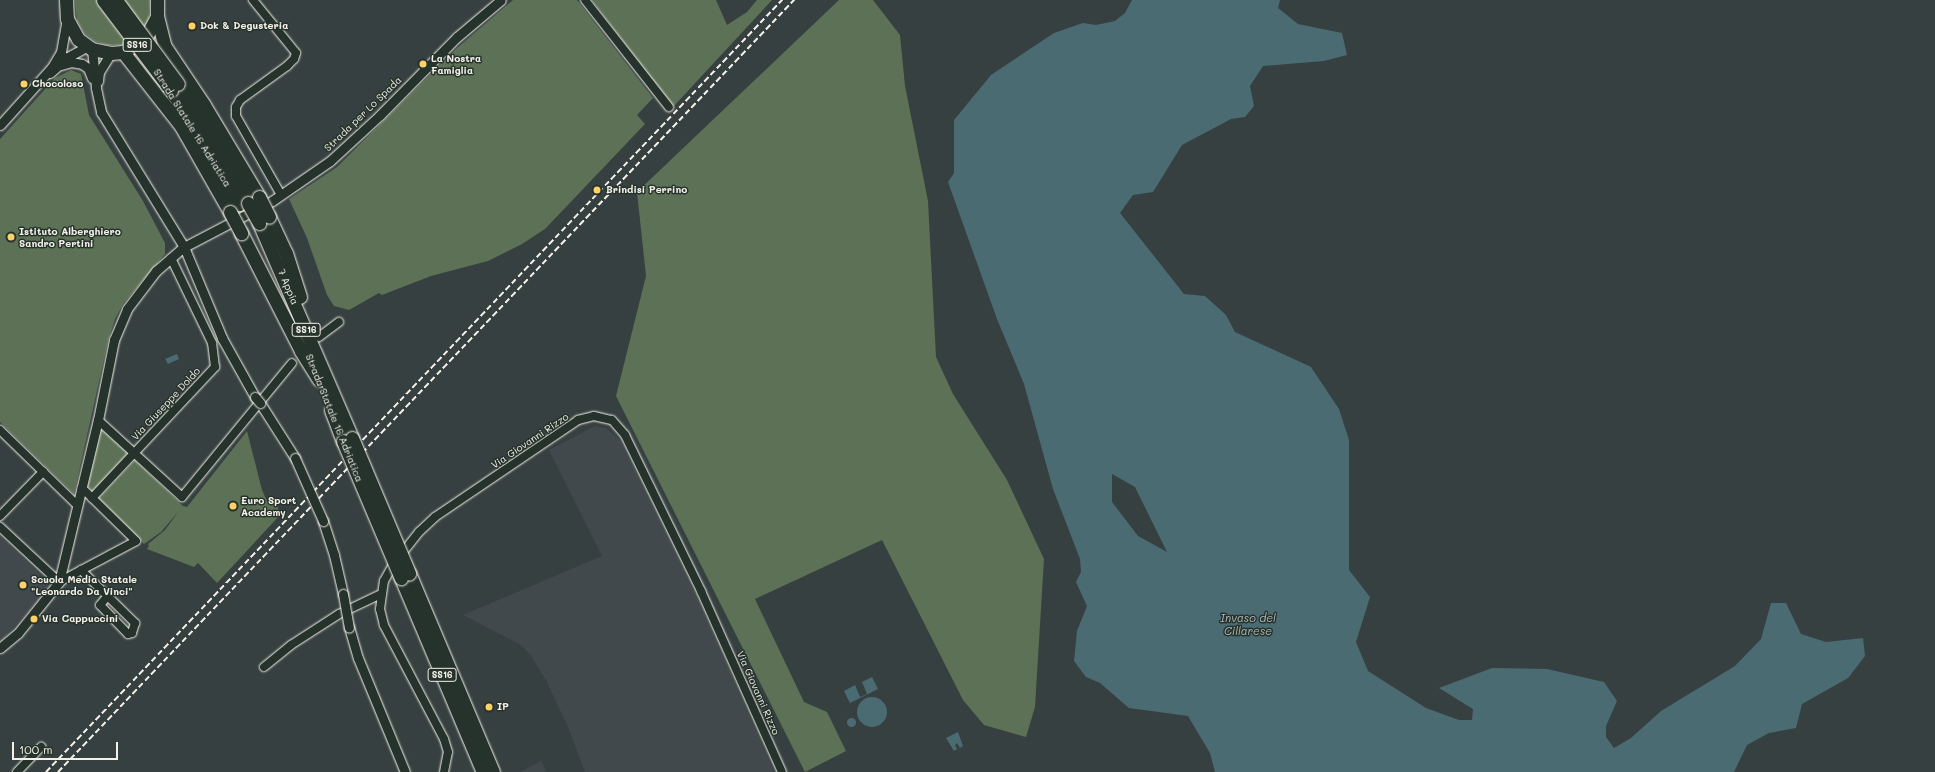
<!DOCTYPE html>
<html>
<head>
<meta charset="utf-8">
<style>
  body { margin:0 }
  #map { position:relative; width:1935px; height:772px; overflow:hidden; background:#364040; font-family:Mali,sans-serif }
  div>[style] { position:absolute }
  .built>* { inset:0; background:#42494d }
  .green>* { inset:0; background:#5c7155 }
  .water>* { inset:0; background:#4b6b72 }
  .round { border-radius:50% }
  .roads { filter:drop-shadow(0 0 1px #f4f1e8) drop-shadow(0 0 1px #f4f1e8) }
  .minor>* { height:8px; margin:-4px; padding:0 4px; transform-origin:4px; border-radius:4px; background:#26332d }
  .tertiary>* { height:9px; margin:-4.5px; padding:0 4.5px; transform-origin:4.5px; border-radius:4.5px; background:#26332d }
  .trunk>* { height:13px; margin:-6.5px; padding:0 6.5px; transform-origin:6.5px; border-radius:6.5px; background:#26332d }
  .rail>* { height:2px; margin-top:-1px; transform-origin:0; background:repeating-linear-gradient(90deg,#f4f1e8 0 6px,transparent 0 9px) }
  .bridges { filter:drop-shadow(0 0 1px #f4f1e8) drop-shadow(0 0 1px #f4f1e8) }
  .tertiary-bridge>* { height:9px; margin:-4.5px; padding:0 4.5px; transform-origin:4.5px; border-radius:4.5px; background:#26332d }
  .trunk-bridge>* { height:13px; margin:-6.5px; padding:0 6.5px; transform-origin:6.5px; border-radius:6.5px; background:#26332d }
  .dots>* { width:11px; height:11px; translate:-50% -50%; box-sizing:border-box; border:2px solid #26332d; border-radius:50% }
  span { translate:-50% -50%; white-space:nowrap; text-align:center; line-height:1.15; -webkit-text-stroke:3px #26332d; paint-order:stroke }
  .shield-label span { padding:1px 3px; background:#26332d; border:1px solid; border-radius:3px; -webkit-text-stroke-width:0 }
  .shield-label { font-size:9px; color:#f4f1e8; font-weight:700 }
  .poi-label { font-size:10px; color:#f4f1e8; font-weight:700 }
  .left { translate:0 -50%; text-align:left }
  .street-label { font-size:10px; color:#f4f1e8 }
  .water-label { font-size:11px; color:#b0bbb9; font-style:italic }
  .scale { position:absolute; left:12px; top:742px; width:106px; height:18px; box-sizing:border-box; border:2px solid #f4f1e8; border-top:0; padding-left:5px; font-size:12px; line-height:14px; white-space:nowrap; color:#f4f1e8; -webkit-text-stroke:3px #26332d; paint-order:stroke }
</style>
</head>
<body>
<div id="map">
  <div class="built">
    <i style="clip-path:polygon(595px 426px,606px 428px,620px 440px,699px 602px,774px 772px,585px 772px,568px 727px,546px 680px,532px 657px,521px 645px,463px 615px,602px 556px,549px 450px)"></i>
    <i style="clip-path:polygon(0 536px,46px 580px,48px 590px,0 642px)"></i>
    <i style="clip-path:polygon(541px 760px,546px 772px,520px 772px,541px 761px)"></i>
  </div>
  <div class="green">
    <i style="clip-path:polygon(75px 0,150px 0,149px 20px,142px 32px,132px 40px,120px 45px,107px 45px,94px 41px,84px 33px,77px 21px)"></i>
    <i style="clip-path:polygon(513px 0,577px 0,653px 98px,637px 115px,645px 124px,545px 229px,522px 244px,488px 261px,431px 276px,382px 295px,379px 293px,349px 310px,334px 306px,327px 295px,307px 238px,289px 199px,337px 167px,456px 49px)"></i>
    <i style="clip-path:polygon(592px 0,716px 0,727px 25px,747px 12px,757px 0,772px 0,673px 107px)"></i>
    <i style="clip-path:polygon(839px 0,873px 0,900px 35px,905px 86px,928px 201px,936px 357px,953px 394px,1007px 480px,1044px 559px,1035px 707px,1026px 737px,984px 725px,963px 700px,882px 540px,755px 599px,804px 702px,827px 712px,846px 751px,805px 772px,616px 396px,646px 276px,637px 192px)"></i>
    <i style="clip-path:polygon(71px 70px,81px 74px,89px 115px,143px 201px,165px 243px,165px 254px,123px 304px,115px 319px,108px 341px,74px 494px,0 422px,0 139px,55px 78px)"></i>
    <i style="clip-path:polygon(100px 428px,128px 453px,93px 492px,87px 486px)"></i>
    <i style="clip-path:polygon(247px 431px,262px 490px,267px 501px,274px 499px,281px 514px,217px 583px,198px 563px,194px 567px,147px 549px,149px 546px,148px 544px,165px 530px,179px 511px,161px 532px,144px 544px,98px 499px,135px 460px,183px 506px,187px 507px)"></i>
  </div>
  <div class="water">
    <i style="clip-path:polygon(evenodd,1132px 0,1280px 0,1278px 8px,1298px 24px,1342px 33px,1347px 55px,1324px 61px,1263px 66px,1250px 86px,1254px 106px,1245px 117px,1231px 119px,1182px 145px,1153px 192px,1133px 195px,1120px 213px,1184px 294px,1205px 296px,1226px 315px,1235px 332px,1311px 367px,1339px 409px,1349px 440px,1349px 570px,1370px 597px,1356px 642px,1368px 671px,1426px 708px,1459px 720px,1472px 720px,1473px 709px,1439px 688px,1492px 668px,1547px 669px,1604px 682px,1617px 701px,1606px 726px,1606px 737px,1614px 748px,1631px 738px,1661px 711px,1735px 666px,1761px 639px,1771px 603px,1786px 603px,1801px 634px,1826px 642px,1863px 638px,1865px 656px,1848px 678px,1802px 704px,1796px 728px,1769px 733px,1747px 745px,1734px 772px,1215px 772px,1210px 753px,1188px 716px,1129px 708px,1100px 683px,1086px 677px,1074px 661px,1077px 631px,1087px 606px,1076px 582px,1081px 572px,1080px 559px,1053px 489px,1024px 384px,997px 319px,948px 182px,954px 173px,954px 120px,991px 75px,1054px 33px,1083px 23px,1096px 25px,1115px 21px,1125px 13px,1132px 0,1112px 474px,1135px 487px,1167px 552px,1138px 536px,1112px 502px,1112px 474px)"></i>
    <i style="clip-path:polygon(177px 354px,179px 359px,168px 364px,165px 359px)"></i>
    <i style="clip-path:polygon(872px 677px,878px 689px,850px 703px,844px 691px,855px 685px,860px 697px,867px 694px,862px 682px)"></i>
    <i class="round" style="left:857px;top:697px;width:30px;height:30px"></i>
    <i class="round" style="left:846.5px;top:717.5px;width:9px;height:9px"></i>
    <i style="clip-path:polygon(958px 732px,963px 746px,960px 748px,957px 743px,955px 745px,957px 749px,954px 751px,946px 738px)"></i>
  </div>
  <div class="roads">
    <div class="minor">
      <i style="left:253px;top:0;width:68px;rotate:50.9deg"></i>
      <i style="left:296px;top:53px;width:6px;rotate:108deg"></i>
      <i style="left:294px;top:59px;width:10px;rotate:135deg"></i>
      <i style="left:287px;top:66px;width:58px;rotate:144.1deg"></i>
      <i style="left:240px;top:100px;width:8px;rotate:120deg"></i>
      <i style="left:236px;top:107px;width:9px;rotate:90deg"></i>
      <i style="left:236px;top:116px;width:91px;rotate:60.3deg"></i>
      <i style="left:585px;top:0;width:136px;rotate:51.9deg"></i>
      <i style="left:319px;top:337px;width:25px;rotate:-37deg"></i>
      <i style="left:98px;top:420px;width:114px;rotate:42.5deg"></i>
      <i style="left:182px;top:497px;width:173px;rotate:-50.6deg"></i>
      <i style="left:0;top:430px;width:107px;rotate:44.2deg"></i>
      <i style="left:92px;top:498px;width:180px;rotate:-46.8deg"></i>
      <i style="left:215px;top:367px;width:24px;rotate:-97deg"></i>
      <i style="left:212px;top:343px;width:94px;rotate:-115.8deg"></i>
      <i style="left:0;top:516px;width:62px;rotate:-45.7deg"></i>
      <i style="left:0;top:527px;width:81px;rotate:43deg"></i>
      <i style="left:59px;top:582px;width:87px;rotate:-28deg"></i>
      <i style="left:136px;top:541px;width:76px;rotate:-135.5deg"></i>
      <i style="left:81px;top:570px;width:76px;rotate:44.5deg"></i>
      <i style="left:135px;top:623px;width:10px;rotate:107deg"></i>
      <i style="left:132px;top:633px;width:4px;rotate:166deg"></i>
      <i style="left:128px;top:634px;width:40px;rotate:-134deg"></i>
      <i style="left:100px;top:605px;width:11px;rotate:-49deg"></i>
      <i style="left:264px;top:667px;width:35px;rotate:-39deg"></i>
      <i style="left:291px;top:645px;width:57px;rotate:-32.9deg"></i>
      <i style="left:339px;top:614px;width:47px;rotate:-25.5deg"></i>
      <i style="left:17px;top:772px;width:35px;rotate:-46deg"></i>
      <i style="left:444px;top:772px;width:20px;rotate:-79deg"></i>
      <i style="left:448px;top:752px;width:14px;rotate:-107deg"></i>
      <i style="left:444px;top:739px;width:129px;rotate:-117.8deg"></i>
      <i style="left:384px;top:625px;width:16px;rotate:-104deg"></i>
      <i style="left:380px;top:609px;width:28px;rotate:-82deg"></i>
      <i style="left:384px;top:581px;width:18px;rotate:-61deg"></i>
      <i style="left:393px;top:565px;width:42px;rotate:-51.8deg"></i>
      <i style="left:419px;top:532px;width:22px;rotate:-43deg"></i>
      <i style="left:435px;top:517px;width:173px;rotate:-34.1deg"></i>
      <i style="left:578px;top:420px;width:16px;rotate:-14deg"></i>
      <i style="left:594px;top:416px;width:18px;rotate:13deg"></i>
      <i style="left:612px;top:420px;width:20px;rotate:49deg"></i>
      <i style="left:625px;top:435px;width:174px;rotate:64deg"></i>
      <i style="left:701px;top:591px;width:198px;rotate:65.9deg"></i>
    </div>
    <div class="tertiary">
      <i style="left:92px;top:49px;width:39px;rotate:84deg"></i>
      <i style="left:96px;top:88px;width:25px;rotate:78deg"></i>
      <i style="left:101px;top:112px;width:158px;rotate:58.4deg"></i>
      <i style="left:184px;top:247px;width:99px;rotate:67.3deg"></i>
      <i style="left:222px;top:338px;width:68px;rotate:60.8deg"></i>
      <i style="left:61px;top:65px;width:10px;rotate:-17deg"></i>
      <i style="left:71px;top:62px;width:11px;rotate:10deg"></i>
      <i style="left:82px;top:64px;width:7px;rotate:34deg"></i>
      <i style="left:88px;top:68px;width:11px;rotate:68deg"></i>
      <i style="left:50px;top:73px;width:24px;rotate:-42deg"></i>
      <i style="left:68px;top:57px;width:23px;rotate:-29deg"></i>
      <i style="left:98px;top:81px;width:9px;rotate:-84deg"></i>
      <i style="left:99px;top:72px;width:22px;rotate:-58deg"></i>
      <i style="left:0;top:125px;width:78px;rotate:-48.1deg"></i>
      <i style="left:52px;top:67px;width:17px;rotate:-59deg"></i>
      <i style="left:61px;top:52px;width:34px;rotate:-80deg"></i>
      <i style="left:260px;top:403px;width:65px;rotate:57.5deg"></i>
      <i style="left:323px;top:521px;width:36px;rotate:72deg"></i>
      <i style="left:334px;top:555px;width:40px;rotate:77deg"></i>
      <i style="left:349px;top:627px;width:32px;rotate:74deg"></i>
      <i style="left:358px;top:658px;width:123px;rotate:67.6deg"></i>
      <i style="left:0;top:648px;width:23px;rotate:-40deg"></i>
      <i style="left:18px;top:633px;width:65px;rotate:-51.2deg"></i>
      <i style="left:59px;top:582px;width:167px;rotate:-76.5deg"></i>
      <i style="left:98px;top:420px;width:82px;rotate:-78.7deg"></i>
      <i style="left:114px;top:340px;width:34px;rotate:-67deg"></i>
      <i style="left:127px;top:309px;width:48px;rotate:-52.7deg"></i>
      <i style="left:156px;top:271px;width:37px;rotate:-41deg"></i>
      <i style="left:184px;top:247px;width:99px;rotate:-27.6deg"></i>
      <i style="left:272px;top:201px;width:70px;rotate:-34.6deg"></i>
      <i style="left:330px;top:161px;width:68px;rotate:-42.6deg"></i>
      <i style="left:380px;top:115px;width:110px;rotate:-45.4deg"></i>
      <i style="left:457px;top:37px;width:57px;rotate:-40.1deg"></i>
    </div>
    <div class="trunk">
      <i style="left:66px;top:0;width:19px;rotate:87deg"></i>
      <i style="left:67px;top:19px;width:23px;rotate:61deg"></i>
      <i style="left:78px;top:39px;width:17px;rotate:36deg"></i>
      <i style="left:92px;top:49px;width:19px;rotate:12deg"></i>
      <i style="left:111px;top:53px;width:12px;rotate:-5deg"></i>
      <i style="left:123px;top:52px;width:26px;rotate:-31deg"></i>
      <i style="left:145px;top:39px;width:26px;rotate:-62deg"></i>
      <i style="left:157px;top:16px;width:16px;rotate:-90deg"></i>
      <i style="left:157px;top:16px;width:30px;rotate:76deg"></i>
      <i style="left:164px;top:45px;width:72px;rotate:56.3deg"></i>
      <i style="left:204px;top:105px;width:107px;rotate:59.1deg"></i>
      <i style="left:123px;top:52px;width:94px;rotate:51.9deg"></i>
      <i style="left:181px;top:126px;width:99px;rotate:60.3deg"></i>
      <i style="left:178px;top:84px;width:138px;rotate:59.5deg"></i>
      <i style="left:171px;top:90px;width:133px;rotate:59.2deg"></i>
      <i style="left:269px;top:217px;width:40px;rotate:65deg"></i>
      <i style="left:286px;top:253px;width:46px;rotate:72.3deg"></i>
      <i style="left:259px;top:223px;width:234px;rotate:66.6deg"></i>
      <i style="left:241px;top:233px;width:132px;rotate:63deg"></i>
      <i style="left:301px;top:351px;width:34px;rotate:58deg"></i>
      <i style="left:331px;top:410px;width:33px;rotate:69deg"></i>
      <i style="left:409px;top:573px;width:216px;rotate:67.1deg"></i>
      <i style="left:401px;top:578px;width:211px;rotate:67.1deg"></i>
    </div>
  </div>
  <div class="rail">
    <i style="left:46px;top:772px;width:1067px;rotate:-46.37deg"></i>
    <i style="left:58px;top:772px;width:1067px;rotate:-46.37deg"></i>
  </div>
  <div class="bridges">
    <div class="tertiary-bridge">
      <i style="left:255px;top:397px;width:8px;rotate:50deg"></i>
      <i style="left:295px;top:458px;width:69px;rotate:66deg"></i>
      <i style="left:343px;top:594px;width:34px;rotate:80deg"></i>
    </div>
    <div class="trunk-bridge">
      <i style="left:103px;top:0;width:113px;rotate:52.9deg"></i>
      <i style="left:116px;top:0;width:104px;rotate:53.6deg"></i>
      <i style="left:259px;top:197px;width:22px;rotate:63deg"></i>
      <i style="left:248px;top:203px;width:23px;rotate:61deg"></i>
      <i style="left:230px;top:212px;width:24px;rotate:62deg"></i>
      <i style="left:352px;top:438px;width:147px;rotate:67.1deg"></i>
      <i style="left:343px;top:441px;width:149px;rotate:67.1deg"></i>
    </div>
  </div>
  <div class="dots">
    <i style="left:192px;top:26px;background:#ffd166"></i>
    <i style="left:423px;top:64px;background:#ffd166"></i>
    <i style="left:24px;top:84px;background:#ffd166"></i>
    <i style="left:597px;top:190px;background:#ffd166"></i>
    <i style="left:11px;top:237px;background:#ffd166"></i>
    <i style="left:233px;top:506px;background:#ffd166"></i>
    <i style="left:23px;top:585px;background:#ffd166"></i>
    <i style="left:34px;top:619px;background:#ffd166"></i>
    <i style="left:489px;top:707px;background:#ffd166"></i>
  </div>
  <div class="shield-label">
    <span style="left:137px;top:45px">SS16</span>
    <span style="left:306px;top:330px">SS16</span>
    <span style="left:442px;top:675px">SS16</span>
  </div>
  <div class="poi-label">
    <span class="left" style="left:200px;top:26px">Dok &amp; Degusteria</span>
    <span class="left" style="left:431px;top:64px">La Nostra<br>Famiglia</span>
    <span class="left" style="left:32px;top:84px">Chocoloso</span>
    <span class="left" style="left:606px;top:190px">Brindisi Perrino</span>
    <span class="left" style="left:19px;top:237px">Istituto Alberghiero<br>Sandro Pertini</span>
    <span class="left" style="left:241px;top:506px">Euro Sport<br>Academy</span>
    <span class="left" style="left:31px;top:585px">Scuola Media Statale<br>"Leonardo Da Vinci"</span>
    <span class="left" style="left:42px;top:619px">Via Cappuccini</span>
    <span class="left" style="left:497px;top:707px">IP</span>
  </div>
  <div class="street-label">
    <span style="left:363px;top:114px;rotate:-44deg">Strada per Lo Spada</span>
    <span style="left:192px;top:128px;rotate:58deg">Strada Statale 16 Adriatica</span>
    <span style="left:288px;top:287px;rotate:67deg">7 Appia</span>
    <span style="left:166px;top:404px;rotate:-47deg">Via Giuseppe Doldo</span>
    <span style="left:334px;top:418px;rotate:68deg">Strada Statale 16 Adriatica</span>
    <span style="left:530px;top:441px;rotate:-34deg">Via Giovanni Rizzo</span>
    <span style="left:758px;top:693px;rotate:66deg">Via Giovanni Rizzo</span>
  </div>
  <div class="water-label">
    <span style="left:1248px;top:625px">Invaso del<br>Cillarese</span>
  </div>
  <div class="scale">100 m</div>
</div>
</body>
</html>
